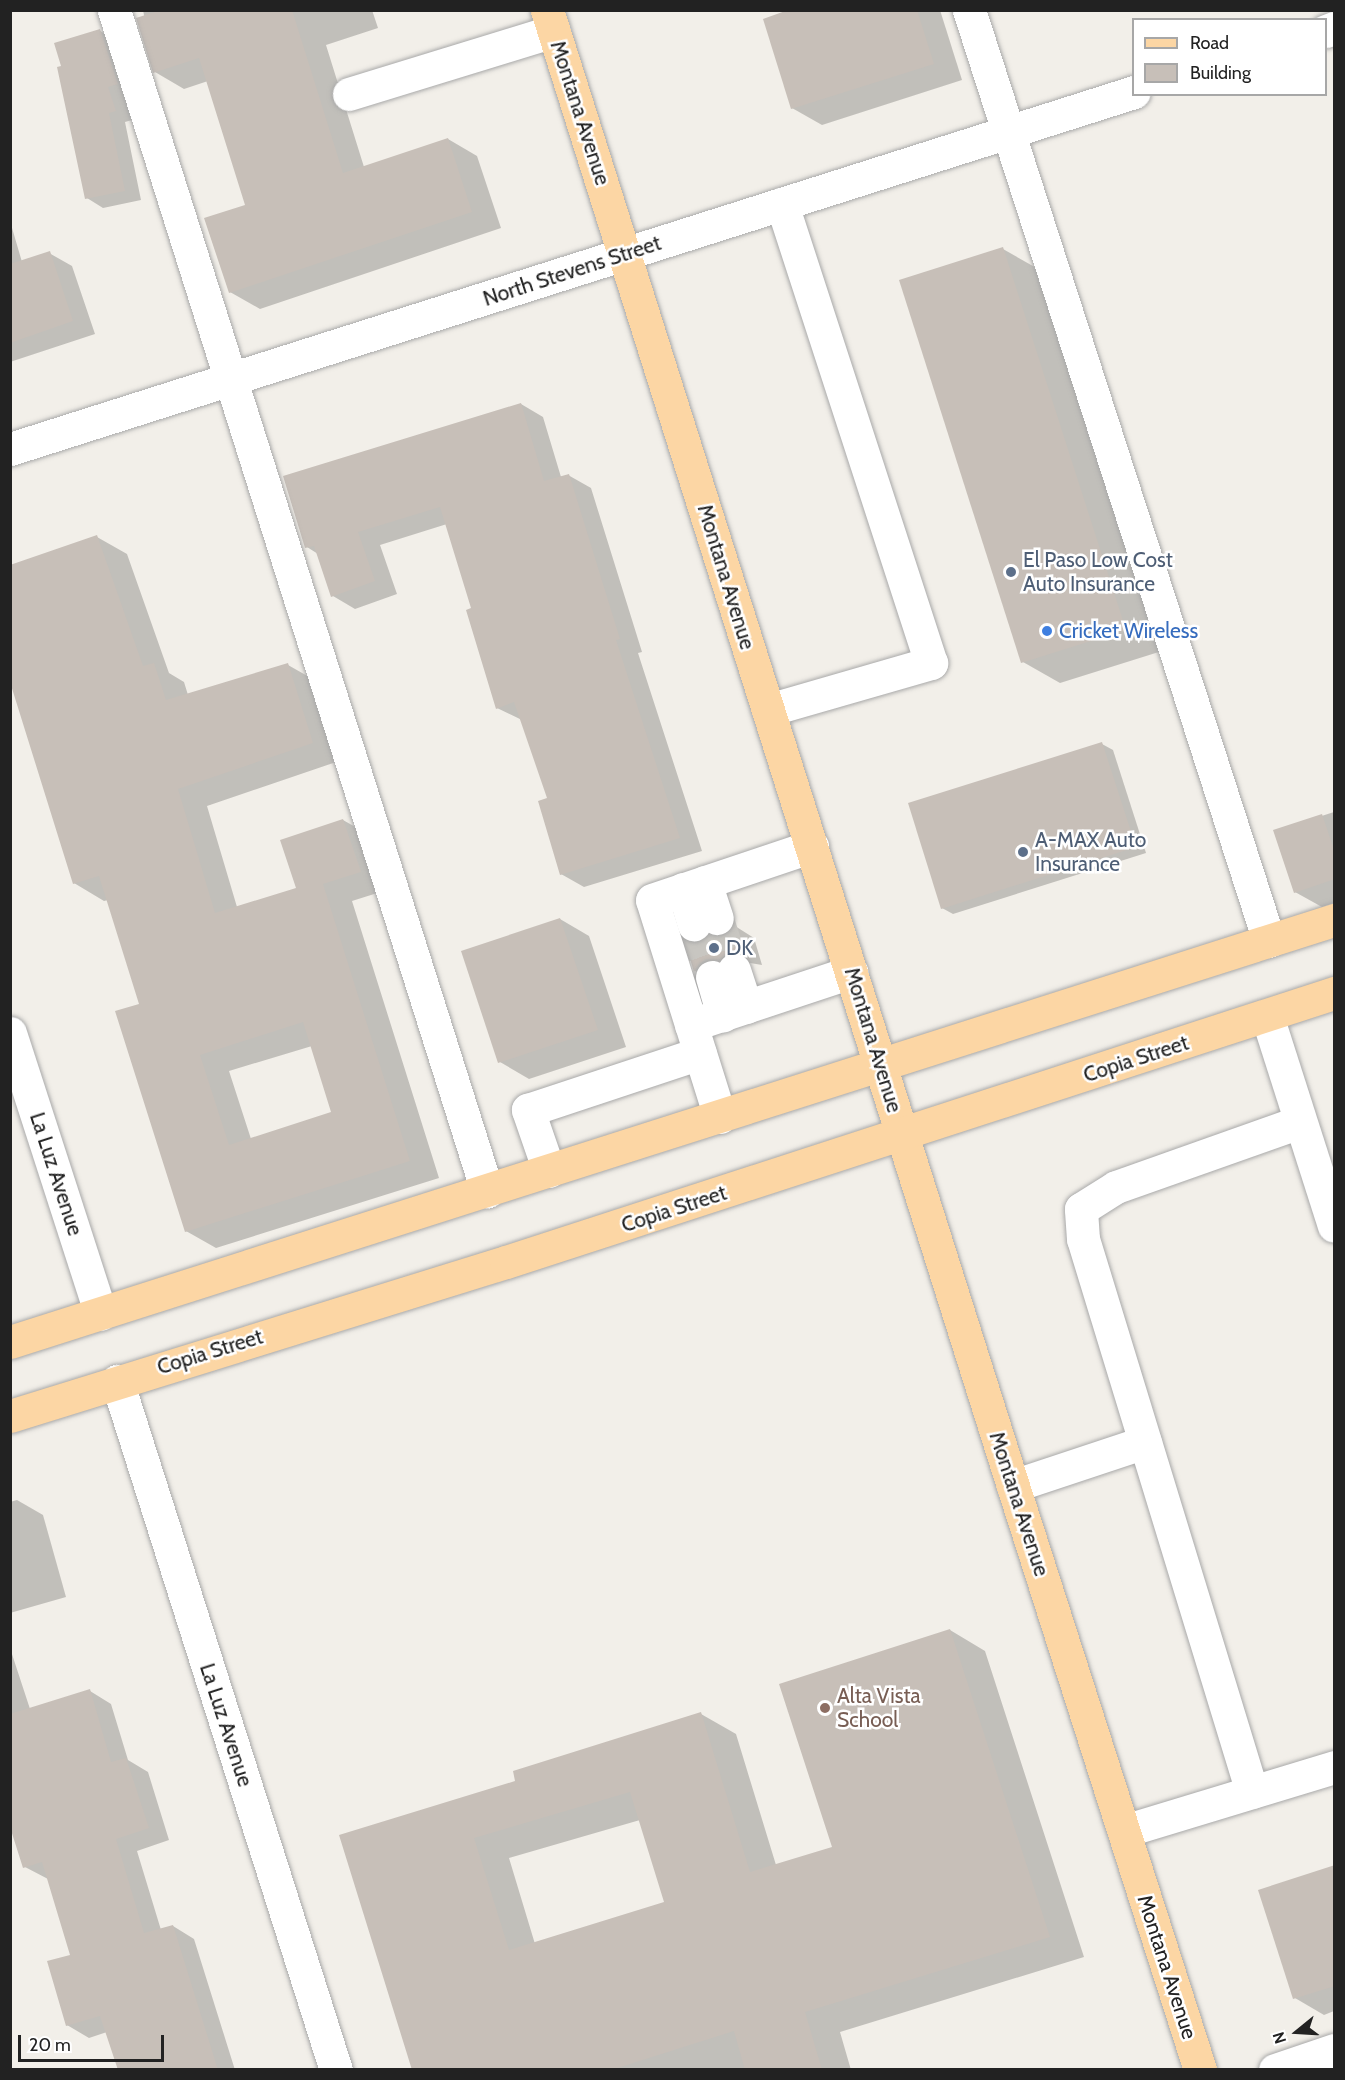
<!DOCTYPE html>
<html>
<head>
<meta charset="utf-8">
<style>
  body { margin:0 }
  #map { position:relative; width:1345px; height:2080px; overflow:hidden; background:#f2efe9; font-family:Cabin,sans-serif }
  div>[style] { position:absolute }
  .shadow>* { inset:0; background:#0003 }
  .building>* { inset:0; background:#c7bfb8 }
  .minor-tunnel>* { height:33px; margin-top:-16.5px; transform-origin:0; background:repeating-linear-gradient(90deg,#c8c6c1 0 33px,transparent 0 49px) }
  .roads { filter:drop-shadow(0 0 2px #a9a9a9) drop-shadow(0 0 2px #a9a9a9) }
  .minor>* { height:33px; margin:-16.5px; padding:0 16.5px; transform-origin:16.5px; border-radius:16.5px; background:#fff }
  .major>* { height:33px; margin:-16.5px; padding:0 16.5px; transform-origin:16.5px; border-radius:16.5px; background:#fcd6a4 }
  .dots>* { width:16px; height:16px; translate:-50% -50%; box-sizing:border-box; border:3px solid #fff; border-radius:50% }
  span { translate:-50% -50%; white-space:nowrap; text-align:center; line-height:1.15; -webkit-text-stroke:5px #fff; paint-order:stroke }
  .street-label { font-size:21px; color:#222 }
  .service-label { font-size:21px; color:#4e5e75 }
  .left { translate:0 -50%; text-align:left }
  .shop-label { font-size:21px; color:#366cbe }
  .education-label { font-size:21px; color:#785e54 }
  .frame { position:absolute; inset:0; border:12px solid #222; pointer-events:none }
  .legend { position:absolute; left:1132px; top:18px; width:195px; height:78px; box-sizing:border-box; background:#fff; border:2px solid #a7a7a7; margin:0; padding:8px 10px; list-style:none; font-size:18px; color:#222 }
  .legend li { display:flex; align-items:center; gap:12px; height:30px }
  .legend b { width:30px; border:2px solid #a7a7a7 }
  .north { position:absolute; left:1267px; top:2002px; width:60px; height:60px; -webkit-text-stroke:4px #fff; paint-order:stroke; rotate:252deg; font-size:16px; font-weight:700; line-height:24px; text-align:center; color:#222 }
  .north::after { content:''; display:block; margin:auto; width:21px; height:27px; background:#222; clip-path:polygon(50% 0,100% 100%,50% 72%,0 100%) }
  .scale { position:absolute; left:18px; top:2035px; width:146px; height:27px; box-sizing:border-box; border:3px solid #222; border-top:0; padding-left:8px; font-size:18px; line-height:21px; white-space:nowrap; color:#222; -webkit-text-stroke:4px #fff; paint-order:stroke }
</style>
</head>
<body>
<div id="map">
  <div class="shadow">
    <i style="clip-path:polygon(143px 10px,372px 10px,378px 28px,326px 45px,364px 167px,448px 139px,477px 156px,501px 228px,260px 309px,230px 292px,247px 206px,208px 81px,184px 89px,155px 72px)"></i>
    <i style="clip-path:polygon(793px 10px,940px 10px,962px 80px,822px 125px,792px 108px)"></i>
    <i style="clip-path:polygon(100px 31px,117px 40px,132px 120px,125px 122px,141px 200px,103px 208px,87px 198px)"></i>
    <i style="clip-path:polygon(10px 221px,22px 262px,49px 253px,72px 266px,95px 334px,10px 362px)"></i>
    <i style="clip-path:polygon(1003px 249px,1040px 270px,1162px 651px,1060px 683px,1023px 662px)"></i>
    <i style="clip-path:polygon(521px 404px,543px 417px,561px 477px,568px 475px,591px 488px,642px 652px,638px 653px,702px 851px,584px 887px,561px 874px,549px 799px,522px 720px,497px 708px,473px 609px,447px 524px,380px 545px,397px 594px,355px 609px,333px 596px,318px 554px,307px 547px)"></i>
    <i style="clip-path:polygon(evenodd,97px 537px,127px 554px,169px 673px,184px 682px,188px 695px,288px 665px,318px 682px,342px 760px,207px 806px,237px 907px,298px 889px,343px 820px,373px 837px,390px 889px,352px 901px,439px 1178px,216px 1248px,186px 1231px,140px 1005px,108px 900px,104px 901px,74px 883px,97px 537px,312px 1046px,333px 1113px,251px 1139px,229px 1071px,312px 1046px)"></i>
    <i style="clip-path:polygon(1102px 744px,1113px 750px,1146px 853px,953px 914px,942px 908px)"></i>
    <i style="clip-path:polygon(1334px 812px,1334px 903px,1322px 907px,1295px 892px,1275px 831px)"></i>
    <i style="clip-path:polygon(560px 919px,589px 936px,626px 1047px,529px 1079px,500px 1062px)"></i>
    <i style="clip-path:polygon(735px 926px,754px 938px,762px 965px,750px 963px,715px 982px,695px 971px,686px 941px,699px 944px,723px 937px)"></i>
    <i style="clip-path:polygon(17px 1500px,43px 1515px,66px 1597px,10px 1613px,10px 1502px)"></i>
    <i style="clip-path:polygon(evenodd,950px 1630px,985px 1651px,1084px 1957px,840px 2032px,851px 2070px,414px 2070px,341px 1836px,517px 1782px,701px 1714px,736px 1734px,776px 1865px,834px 1848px,950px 1630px,640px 1820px,666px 1903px,535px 1944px,509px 1858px,640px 1820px)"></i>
    <i style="clip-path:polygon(10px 1648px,30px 1709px,90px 1691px,111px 1704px,128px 1760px,148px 1772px,169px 1840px,137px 1851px,161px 1930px,173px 1926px,194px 1939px,235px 2070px,119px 2070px,107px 2032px,89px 2038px,67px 2025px,72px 1956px,48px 1879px,25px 1867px,10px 1820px)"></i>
    <i style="clip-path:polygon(1334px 1866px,1334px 2011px,1324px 2015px,1295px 1998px)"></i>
  </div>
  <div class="building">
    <i style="clip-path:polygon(161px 10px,292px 10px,343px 173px,448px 138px,472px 212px,229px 293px,204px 218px,245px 205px,199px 58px,153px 73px,136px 18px)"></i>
    <i style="clip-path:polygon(788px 10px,917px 10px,934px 64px,791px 109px,763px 19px)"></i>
    <i style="clip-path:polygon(100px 29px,118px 84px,108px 87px,116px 111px,109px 113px,125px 191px,85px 199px,57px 67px,61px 66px,54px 43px)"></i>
    <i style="clip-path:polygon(1003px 247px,1126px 630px,1021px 663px,899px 280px)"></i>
    <i style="clip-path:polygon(50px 251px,73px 321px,10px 343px,10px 264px)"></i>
    <i style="clip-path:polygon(521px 403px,544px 481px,569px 474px,620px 639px,616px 640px,680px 838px,560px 875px,538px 801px,547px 798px,514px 702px,496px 709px,466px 610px,471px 608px,440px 507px,358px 532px,375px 581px,331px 597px,314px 546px,305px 548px,283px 476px)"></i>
    <i style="clip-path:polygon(evenodd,97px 535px,143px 666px,154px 663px,166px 700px,288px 663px,313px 743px,178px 789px,215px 913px,296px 888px,280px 840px,343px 819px,361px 872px,323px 884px,410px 1161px,185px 1232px,115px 1011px,139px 1004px,99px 876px,73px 884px,10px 682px,10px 565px,97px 535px,303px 1022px,331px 1112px,229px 1145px,200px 1055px,303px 1022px)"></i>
    <i style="clip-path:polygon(1102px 742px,1136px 847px,941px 909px,908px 803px)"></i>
    <i style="clip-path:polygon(1322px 814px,1335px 853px,1335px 879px,1294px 893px,1273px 830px)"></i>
    <i style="clip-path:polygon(560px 918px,598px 1030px,498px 1063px,461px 951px)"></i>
    <i style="clip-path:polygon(734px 924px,743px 954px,729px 952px,719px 960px,706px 959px,699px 964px,694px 972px,684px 939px,699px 942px,709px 934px,722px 936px,731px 931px)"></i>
    <i style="clip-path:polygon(evenodd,950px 1629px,1050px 1937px,805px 2012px,822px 2070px,745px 2070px,734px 2031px,611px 2070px,412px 2070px,339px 1835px,515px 1781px,513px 1771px,701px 1712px,750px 1872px,832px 1847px,779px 1684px,950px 1629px,630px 1792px,664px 1902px,509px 1950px,474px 1838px,630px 1792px)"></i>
    <i style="clip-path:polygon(90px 1689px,111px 1762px,126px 1758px,149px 1828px,116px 1839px,144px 1933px,173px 1925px,218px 2070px,118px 2070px,100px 2016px,66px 2026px,47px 1961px,70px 1955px,42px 1862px,23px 1868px,10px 1827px,10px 1714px)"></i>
    <i style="clip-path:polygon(1335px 1865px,1335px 1986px,1293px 1999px,1258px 1890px)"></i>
  </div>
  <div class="minor-tunnel">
    <i style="left:717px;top:918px;width:55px;rotate:71.9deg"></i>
    <i style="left:694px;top:924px;width:56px;rotate:71.2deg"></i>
  </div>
  <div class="roads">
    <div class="minor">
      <i style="left:114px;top:10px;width:1239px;rotate:72.47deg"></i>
      <i style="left:969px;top:10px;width:978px;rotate:72.14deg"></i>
      <i style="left:1326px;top:31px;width:9px;rotate:-21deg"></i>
      <i style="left:349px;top:94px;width:214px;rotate:-17.1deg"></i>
      <i style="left:10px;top:449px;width:1179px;rotate:-17.62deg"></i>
      <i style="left:768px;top:710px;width:170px;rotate:-16.1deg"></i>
      <i style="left:931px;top:663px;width:483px;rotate:-108deg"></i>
      <i style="left:705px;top:882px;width:38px;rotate:72deg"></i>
      <i style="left:683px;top:889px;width:37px;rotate:73deg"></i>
      <i style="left:734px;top:970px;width:39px;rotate:72deg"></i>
      <i style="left:712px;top:977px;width:40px;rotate:74deg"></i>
      <i style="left:1267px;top:1016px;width:220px;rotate:72.3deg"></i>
      <i style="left:691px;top:1025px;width:169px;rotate:-18.3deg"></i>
      <i style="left:10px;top:1033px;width:295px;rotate:72.1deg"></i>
      <i style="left:720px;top:1117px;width:227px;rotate:-107.4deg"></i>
      <i style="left:652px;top:900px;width:169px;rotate:-18.6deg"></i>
      <i style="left:549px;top:1171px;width:65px;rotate:-109deg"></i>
      <i style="left:528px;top:1110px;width:181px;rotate:-18.3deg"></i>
      <i style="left:117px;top:1381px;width:723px;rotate:72.37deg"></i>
      <i style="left:1013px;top:1486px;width:139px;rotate:-18.4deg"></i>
      <i style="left:1252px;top:1792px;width:578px;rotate:-106.99deg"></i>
      <i style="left:1083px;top:1239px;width:30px;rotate:-94deg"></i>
      <i style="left:1081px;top:1209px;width:41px;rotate:-32.2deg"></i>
      <i style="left:1116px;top:1187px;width:195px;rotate:-19.5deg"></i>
      <i style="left:1124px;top:1831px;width:220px;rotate:-16.9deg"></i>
      <i style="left:1275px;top:2070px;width:62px;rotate:-18.7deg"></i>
    </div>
    <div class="major">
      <i style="left:547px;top:10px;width:1548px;rotate:72.48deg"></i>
      <i style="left:1013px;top:1486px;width:613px;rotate:72.24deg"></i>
      <i style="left:10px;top:1342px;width:1390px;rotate:-17.68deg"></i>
      <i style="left:10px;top:1416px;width:519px;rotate:-17.25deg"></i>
      <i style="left:506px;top:1262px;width:871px;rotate:-18deg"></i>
    </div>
  </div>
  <div class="dots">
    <i style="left:1011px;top:572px;background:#5c6f8a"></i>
    <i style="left:1047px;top:631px;background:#3f7fe0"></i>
    <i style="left:1023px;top:852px;background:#5c6f8a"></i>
    <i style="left:714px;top:948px;background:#5c6f8a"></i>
    <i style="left:825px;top:1708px;background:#8d6e63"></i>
  </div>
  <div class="street-label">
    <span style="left:580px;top:113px;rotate:72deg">Montana Avenue</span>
    <span style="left:572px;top:271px;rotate:-18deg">North Stevens Street</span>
    <span style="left:726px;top:577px;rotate:73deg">Montana Avenue</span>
    <span style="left:873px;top:1040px;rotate:73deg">Montana Avenue</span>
    <span style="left:1136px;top:1059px;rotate:-18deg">Copia Street</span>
    <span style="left:56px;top:1174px;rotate:72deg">La Luz Avenue</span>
    <span style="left:674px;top:1209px;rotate:-18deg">Copia Street</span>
    <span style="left:210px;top:1352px;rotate:-17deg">Copia Street</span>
    <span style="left:1019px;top:1504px;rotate:72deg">Montana Avenue</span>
    <span style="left:226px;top:1725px;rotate:72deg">La Luz Avenue</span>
    <span style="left:1167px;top:1967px;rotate:72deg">Montana Avenue</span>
  </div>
  <div class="service-label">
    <span class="left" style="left:1023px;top:572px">El Paso Low Cost<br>Auto Insurance</span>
    <span class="left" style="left:1035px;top:852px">A-MAX Auto<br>Insurance</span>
    <span class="left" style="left:726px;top:948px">DK</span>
  </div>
  <div class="shop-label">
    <span class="left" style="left:1059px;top:631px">Cricket Wireless</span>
  </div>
  <div class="education-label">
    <span class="left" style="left:837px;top:1708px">Alta Vista<br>School</span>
  </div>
  <div class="frame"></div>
  <ul class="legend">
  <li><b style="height:8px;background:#fcd6a4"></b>Road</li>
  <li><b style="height:16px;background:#c7bfb8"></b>Building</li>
  </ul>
  <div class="north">N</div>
  <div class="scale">20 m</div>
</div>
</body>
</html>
